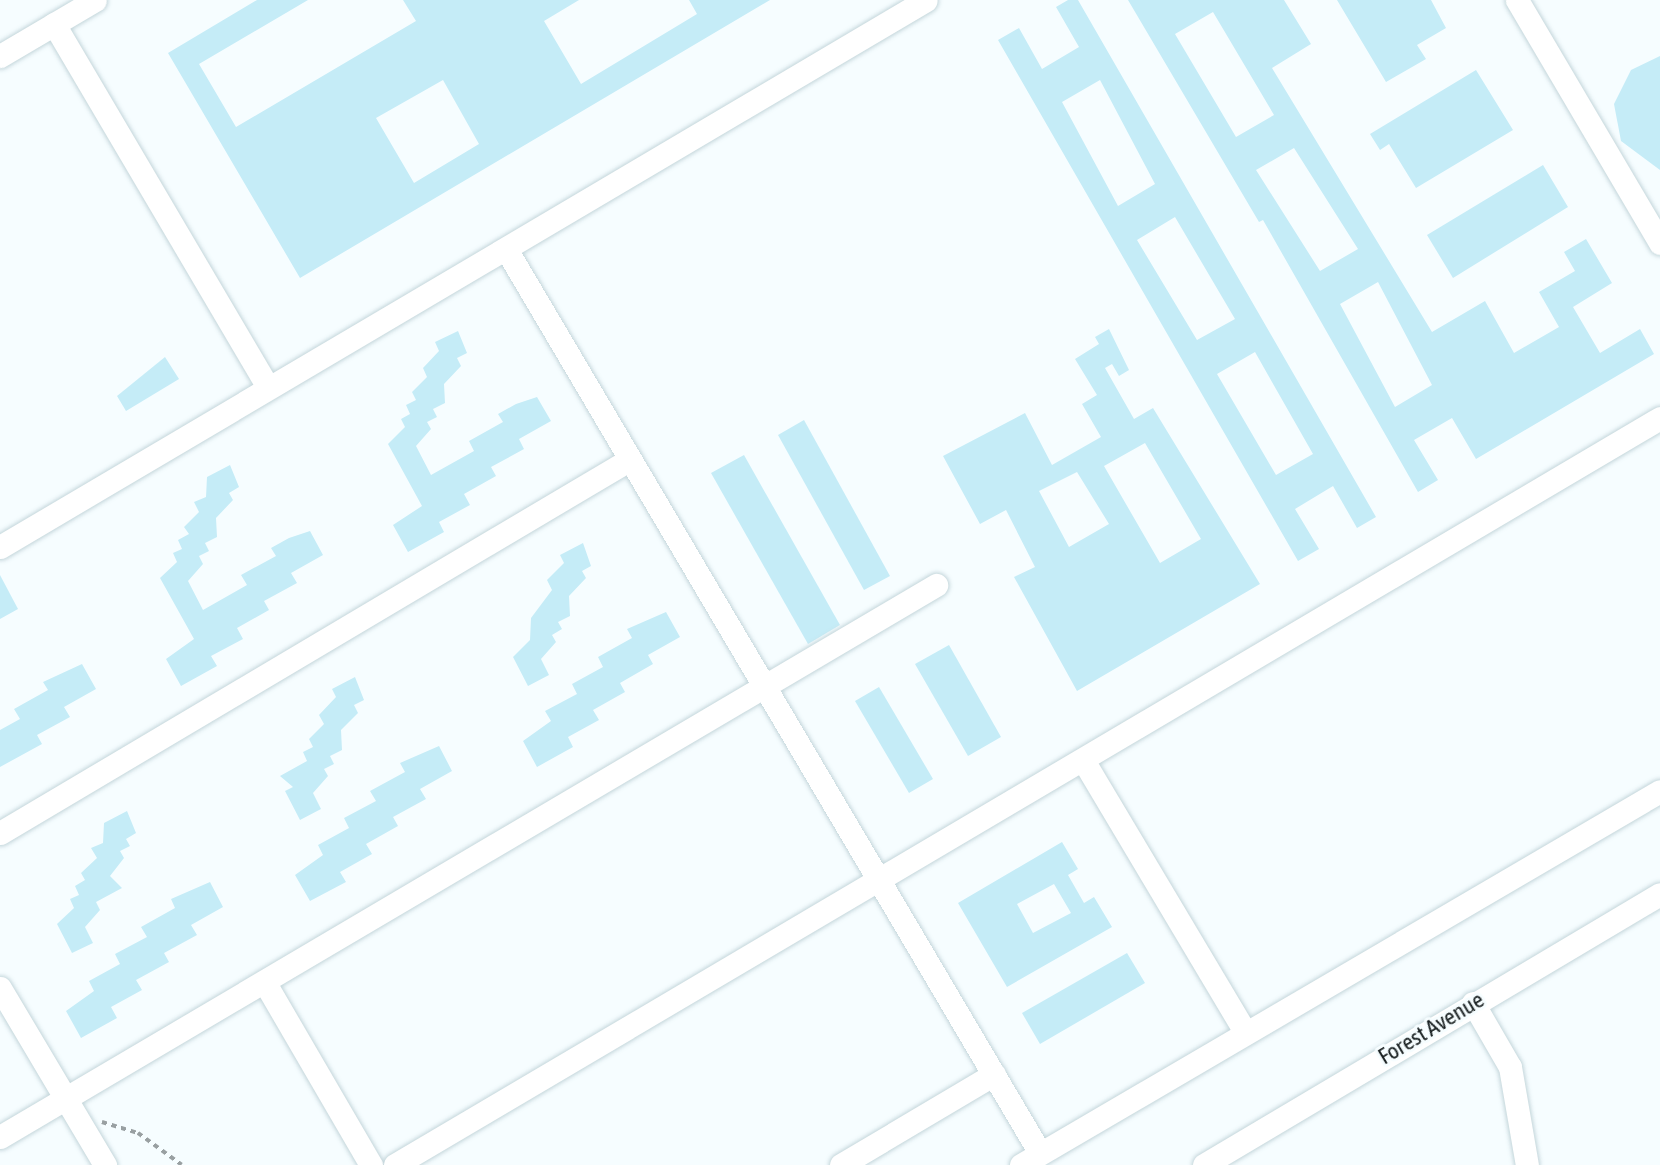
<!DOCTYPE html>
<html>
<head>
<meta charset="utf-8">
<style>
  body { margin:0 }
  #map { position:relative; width:1660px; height:1165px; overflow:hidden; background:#f6fdff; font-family:"Asap Condensed",sans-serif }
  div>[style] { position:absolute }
  .building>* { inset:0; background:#c5ecf7 }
  .path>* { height:3.5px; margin-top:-1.75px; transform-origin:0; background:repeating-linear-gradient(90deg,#99a0a2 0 5px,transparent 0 10px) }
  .roads { filter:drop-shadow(0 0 2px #c4d6db) drop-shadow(0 0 2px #c4d6db) }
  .street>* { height:23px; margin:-11.5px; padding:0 11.5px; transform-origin:11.5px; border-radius:11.5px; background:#fff }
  span { translate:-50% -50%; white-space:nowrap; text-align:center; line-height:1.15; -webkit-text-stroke:6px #f6fdff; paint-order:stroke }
  .street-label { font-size:23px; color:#181f20 }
</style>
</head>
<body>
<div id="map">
  <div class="building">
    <i style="clip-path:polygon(evenodd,257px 0,308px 0,199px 64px,236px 127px,416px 21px,403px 0,579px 0,544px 21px,581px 84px,697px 14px,689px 0,770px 0,300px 278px,168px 53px,257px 0,443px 80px,479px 144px,414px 183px,376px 118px,443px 80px)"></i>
    <i style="clip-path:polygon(evenodd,1068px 0,1078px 0,1376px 517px,1357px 528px,1333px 486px,1295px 509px,1319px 549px,1298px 561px,998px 40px,1019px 28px,1042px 69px,1079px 47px,1056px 7px,1068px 0,1100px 80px,1155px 184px,1118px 206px,1062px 102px,1100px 80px,1068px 0,1175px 217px,1235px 319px,1197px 340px,1137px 240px,1175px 217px,1068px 0,1255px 352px,1313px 454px,1276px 475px,1217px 374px,1255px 352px)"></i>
    <i style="clip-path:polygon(evenodd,1128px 0,1284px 0,1311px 44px,1272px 68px,1432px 332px,1485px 301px,1514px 353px,1559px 327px,1539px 292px,1575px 271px,1564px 252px,1586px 239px,1612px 283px,1573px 307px,1600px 353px,1640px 329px,1654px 354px,1476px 459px,1452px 418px,1414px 440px,1438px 480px,1418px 492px,1263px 220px,1259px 222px,1128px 0,1213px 12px,1274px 115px,1236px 137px,1175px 34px,1213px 12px,1128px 0,1294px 148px,1358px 249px,1320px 271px,1256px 170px,1294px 148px,1128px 0,1378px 282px,1432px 385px,1395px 407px,1340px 304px,1378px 282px)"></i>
    <i style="clip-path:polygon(1337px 0,1431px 0,1446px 28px,1417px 45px,1426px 59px,1386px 82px)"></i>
    <i style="clip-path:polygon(1660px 56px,1660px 170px,1621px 141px,1614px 104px,1631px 70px)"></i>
    <i style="clip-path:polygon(1476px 70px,1513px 130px,1416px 188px,1389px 144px,1380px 150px,1370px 134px)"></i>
    <i style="clip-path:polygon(1543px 165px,1568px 207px,1453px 278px,1427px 235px)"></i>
    <i style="clip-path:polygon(evenodd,1109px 329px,1129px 370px,1119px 376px,1112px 364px,1105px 368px,1134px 419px,1153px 408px,1260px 584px,1077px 691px,1014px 577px,1035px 567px,1006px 510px,980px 524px,943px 456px,1025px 413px,1052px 465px,1101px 437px,1082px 404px,1097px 395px,1075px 359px,1099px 344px,1095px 337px,1109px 329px,1145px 443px,1201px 539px,1160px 563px,1104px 466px,1145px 443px,1109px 329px,1077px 472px,1109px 524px,1069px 547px,1039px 491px,1077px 472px)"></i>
    <i style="clip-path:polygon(458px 331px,467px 353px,457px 358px,461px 366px,444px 384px,445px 403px,433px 409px,437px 417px,427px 422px,431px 429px,416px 446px,431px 475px,474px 451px,469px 441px,503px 422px,498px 414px,516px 404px,537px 397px,551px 421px,519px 439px,524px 449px,491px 467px,496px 476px,464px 494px,470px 505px,439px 522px,444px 532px,408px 552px,393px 525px,422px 506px,388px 444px,405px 427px,401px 419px,410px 414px,406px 405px,416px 400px,412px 392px,427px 377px,423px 368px,439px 351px,435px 342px)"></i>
    <i style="clip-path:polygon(165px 357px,179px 379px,126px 411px,117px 396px)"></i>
    <i style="clip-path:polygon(804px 420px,890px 576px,864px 590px,778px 435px)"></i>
    <i style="clip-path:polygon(744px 455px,840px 625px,808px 644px,711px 473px)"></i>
    <i style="clip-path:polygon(230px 465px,239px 487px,229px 493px,233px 500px,216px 518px,217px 537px,205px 543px,209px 551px,199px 556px,203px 564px,188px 581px,203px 610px,247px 585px,241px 575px,276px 556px,271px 548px,289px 538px,310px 531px,323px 555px,291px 573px,297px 583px,264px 601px,269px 610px,237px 628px,243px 639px,211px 656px,217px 666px,181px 686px,166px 659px,194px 639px,160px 578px,177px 562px,173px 553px,182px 549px,178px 540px,189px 534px,184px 527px,199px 512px,194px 502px,206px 497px,207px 477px)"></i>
    <i style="clip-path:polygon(583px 543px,591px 566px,582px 571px,586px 578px,569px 596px,570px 616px,558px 622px,562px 629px,552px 635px,556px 642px,541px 659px,549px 675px,528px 686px,513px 657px,530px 640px,531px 618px,552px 590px,547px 580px,564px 563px,560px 555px)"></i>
    <i style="clip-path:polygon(0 575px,18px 609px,0 619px)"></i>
    <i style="clip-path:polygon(666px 612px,680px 637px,648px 655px,653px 664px,620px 683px,625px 692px,593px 710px,599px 720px,568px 737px,573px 747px,537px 767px,523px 741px,551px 721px,545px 711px,577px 694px,572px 684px,603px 667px,598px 657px,632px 638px,627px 629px)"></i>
    <i style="clip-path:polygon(949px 645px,1001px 737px,968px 756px,915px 664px)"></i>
    <i style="clip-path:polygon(82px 664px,96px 689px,64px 707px,70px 717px,37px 735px,42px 744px,0 767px,0 730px,20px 719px,14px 709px,48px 690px,43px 682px)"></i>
    <i style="clip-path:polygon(355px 677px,364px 700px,354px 705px,358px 713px,341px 730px,342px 750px,330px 756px,334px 764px,324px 769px,328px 776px,313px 793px,321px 809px,300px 820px,285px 791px,293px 787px,280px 776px,307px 761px,303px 752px,313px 747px,309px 739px,324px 724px,319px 715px,336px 697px,332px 689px)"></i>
    <i style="clip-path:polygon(879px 687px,933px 779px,909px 793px,855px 701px)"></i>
    <i style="clip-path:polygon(439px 746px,452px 771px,420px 789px,426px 799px,393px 817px,398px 826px,366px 844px,372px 854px,340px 872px,346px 882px,310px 901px,295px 875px,323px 855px,318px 845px,349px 828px,344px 818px,376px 801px,370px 791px,405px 772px,400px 763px)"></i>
    <i style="clip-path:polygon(127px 811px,136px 833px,126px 839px,130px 846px,120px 851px,124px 858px,110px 876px,122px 888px,96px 902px,100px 910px,85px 927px,93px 943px,72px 953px,57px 924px,74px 908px,70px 899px,79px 895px,75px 886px,85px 880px,81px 873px,97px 858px,91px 848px,103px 843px,104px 823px)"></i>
    <i style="clip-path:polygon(evenodd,1062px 842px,1078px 869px,1068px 875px,1084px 903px,1094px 897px,1112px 927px,1007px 987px,958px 903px,1062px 842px,1054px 884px,1071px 913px,1033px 933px,1017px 904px,1054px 884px)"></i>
    <i style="clip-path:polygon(210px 882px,223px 907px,191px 925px,197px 935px,164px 953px,169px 962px,136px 980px,142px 990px,111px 1007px,117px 1018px,81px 1038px,66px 1011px,94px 991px,89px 981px,120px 964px,115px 954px,147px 937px,141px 927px,175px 908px,171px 899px)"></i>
    <i style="clip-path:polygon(1127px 953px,1145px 983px,1040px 1044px,1022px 1013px)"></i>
  </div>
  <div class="path">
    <i style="left:102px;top:1122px;width:38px;rotate:17deg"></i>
    <i style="left:138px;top:1133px;width:54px;rotate:36deg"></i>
  </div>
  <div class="roads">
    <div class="street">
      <i style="left:1517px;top:0;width:282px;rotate:59.5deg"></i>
      <i style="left:54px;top:24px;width:422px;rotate:59.5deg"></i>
      <i style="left:0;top:56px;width:110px;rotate:-30.5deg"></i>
      <i style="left:506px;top:249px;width:1050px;rotate:59.43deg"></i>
      <i style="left:0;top:547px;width:1075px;rotate:-30.57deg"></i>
      <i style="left:1083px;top:760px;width:314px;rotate:59.2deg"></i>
      <i style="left:0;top:833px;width:729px;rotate:-30.68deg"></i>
      <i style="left:265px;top:983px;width:211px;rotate:59.8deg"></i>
      <i style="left:0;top:988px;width:206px;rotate:59.3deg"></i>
      <i style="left:1473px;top:1003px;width:74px;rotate:60deg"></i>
      <i style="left:1510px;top:1067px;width:99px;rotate:80.2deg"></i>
      <i style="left:0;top:1137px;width:1087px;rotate:-30.53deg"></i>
      <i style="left:395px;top:1165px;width:1469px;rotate:-30.56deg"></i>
      <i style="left:841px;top:1165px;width:178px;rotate:-30.7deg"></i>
      <i style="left:1021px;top:1165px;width:740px;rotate:-30.34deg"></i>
      <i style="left:1204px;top:1165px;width:530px;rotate:-30.72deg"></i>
    </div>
  </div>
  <div class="street-label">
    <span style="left:1431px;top:1028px;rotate:-31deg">Forest Avenue</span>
  </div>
</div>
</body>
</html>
